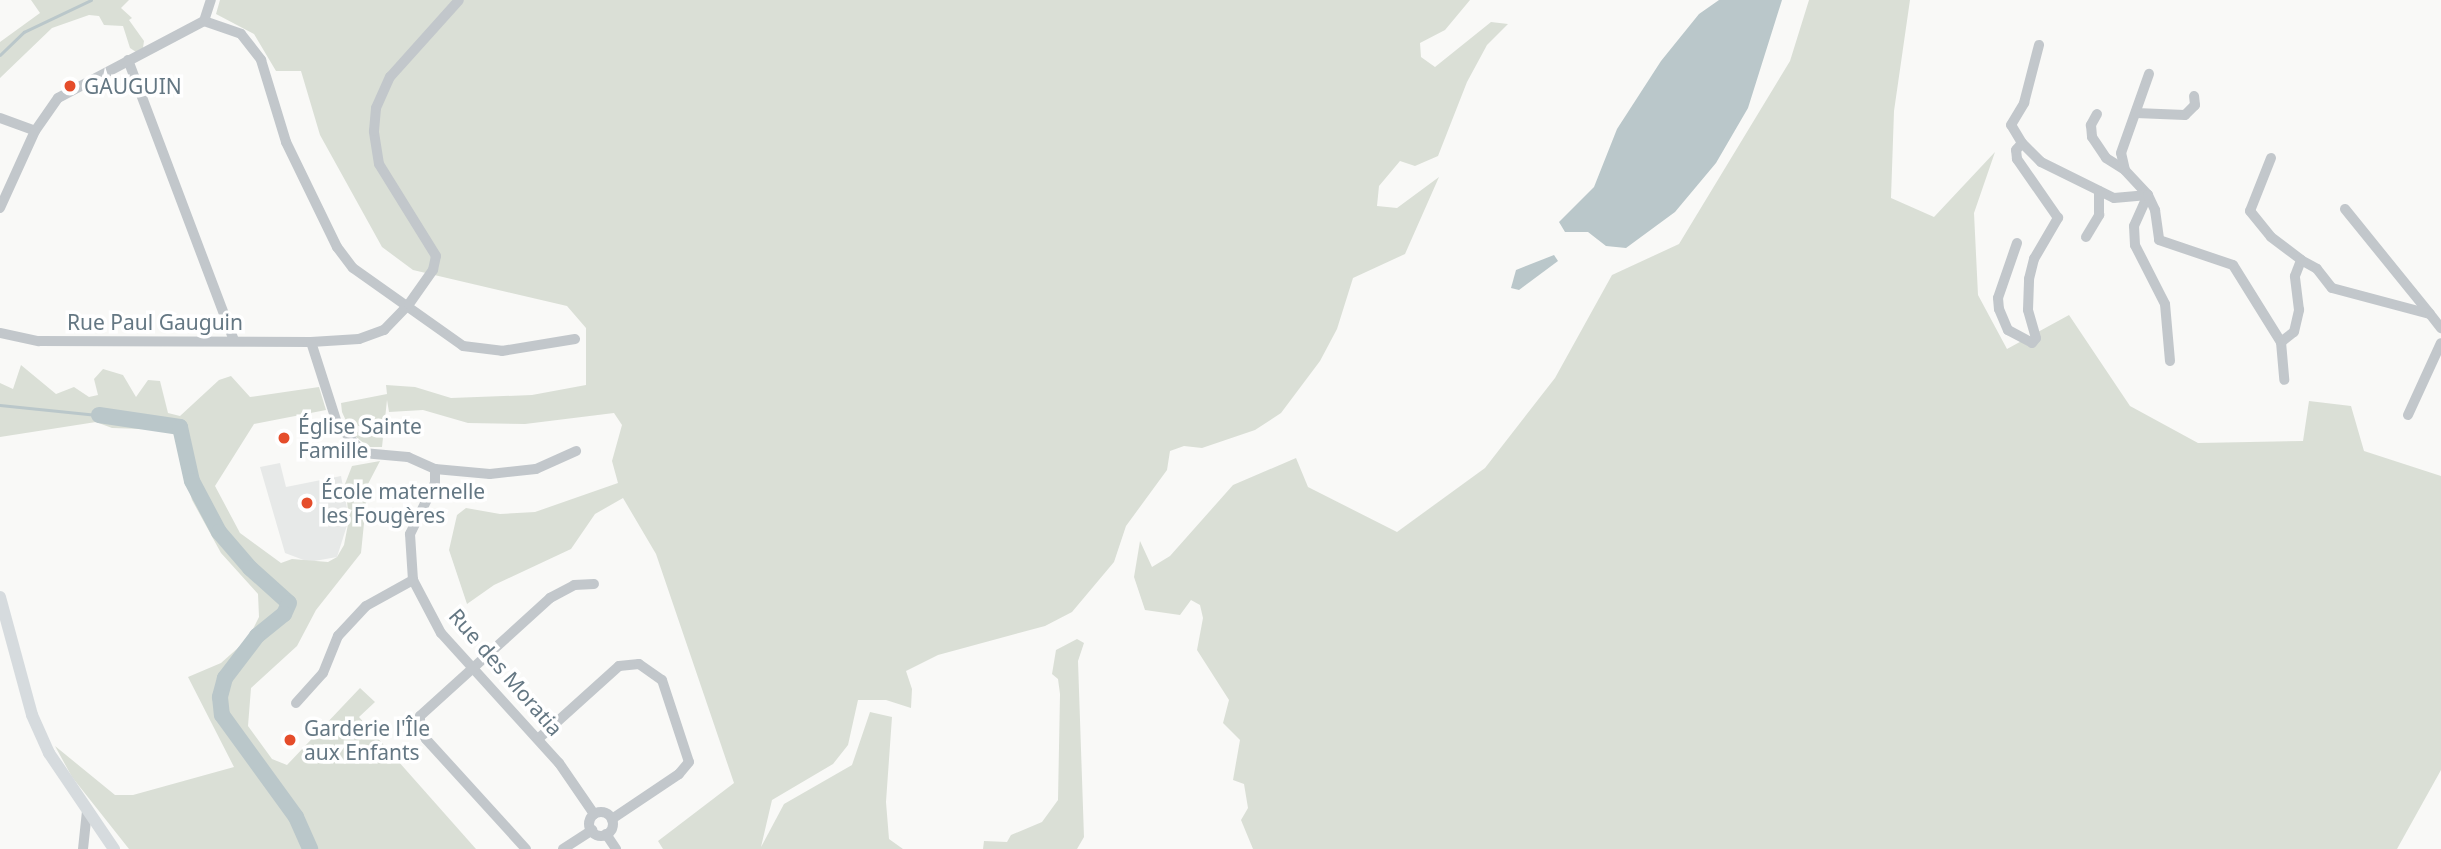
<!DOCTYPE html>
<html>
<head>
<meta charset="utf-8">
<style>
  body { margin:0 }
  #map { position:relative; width:2441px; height:849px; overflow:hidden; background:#f9f9f7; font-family:"Noto Sans",sans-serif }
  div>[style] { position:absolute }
  .built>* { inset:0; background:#e7e9e8 }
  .green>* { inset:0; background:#dadfd6 }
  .water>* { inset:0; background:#bac7ca }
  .stream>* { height:2.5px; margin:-1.25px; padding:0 1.25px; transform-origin:1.25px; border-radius:1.25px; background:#bac7ca }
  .river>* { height:16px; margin:-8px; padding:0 8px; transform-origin:8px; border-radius:8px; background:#bac7ca }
  .minor>* { height:10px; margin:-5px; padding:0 5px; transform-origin:5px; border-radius:5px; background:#c2c7cb }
  .minor>.ring { margin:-5px; padding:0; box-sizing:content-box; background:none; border:10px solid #c2c7cb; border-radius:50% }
  .secondary>* { height:12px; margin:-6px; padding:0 6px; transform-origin:6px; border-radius:6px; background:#d6dbde }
  .dots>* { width:19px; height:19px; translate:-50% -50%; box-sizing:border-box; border:4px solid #fff; border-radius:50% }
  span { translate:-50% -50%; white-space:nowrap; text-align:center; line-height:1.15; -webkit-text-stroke:7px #fff; paint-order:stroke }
  .poi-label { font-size:21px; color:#647783 }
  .left { translate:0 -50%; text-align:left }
  .street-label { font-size:21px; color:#647783 }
</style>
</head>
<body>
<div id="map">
  <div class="built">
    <i style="clip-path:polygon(280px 463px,286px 487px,341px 476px,349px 519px,337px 557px,309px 562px,285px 553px,260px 467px)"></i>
  </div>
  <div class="green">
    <i style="clip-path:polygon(31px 0,129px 0,121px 8px,132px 18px,129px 20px,144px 41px,143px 48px,136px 52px,130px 48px,123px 26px,104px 25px,99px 16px,89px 15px,52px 28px,0 78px,0 42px,40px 13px)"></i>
    <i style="clip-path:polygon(220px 0,1470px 0,1445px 30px,1420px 43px,1421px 57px,1435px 67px,1491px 22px,1508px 24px,1487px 45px,1467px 82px,1438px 156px,1415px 166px,1400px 161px,1379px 186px,1377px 206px,1397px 208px,1439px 177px,1405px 254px,1353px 278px,1337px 329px,1320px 361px,1281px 413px,1255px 430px,1202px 448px,1184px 446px,1170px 451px,1167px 470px,1126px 526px,1114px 562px,1072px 612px,1045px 626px,938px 655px,906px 671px,912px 689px,911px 708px,886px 700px,858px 700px,848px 745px,833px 764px,772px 800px,761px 847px,784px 804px,852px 765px,870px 712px,892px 717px,886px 802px,889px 839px,903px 849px,663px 849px,658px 841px,734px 783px,656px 554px,623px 498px,595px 514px,571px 549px,494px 585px,467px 604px,449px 550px,457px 515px,466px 508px,500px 514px,535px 512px,618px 483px,612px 461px,622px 425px,614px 413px,525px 424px,468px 423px,423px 410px,389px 412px,387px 400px,382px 447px,369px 447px,352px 434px,342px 412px,341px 403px,387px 394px,386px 385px,415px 387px,451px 398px,532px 395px,586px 385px,586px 328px,567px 306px,413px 270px,382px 247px,320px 135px,301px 71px,276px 71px,254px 34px,216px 14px)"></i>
    <i style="clip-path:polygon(1809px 0,1910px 0,1894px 111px,1891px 198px,1934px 217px,1995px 152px,1974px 213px,1978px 295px,2007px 349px,2069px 315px,2130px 406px,2198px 443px,2303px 441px,2309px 401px,2351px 406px,2364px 451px,2441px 476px,2441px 770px,2397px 849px,1253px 849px,1241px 820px,1248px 808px,1244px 784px,1233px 780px,1240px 740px,1223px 723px,1229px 700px,1197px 650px,1203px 618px,1200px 605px,1191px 600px,1180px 615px,1145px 610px,1134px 577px,1140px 541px,1152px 567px,1170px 556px,1233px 485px,1296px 458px,1308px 487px,1397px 532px,1485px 468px,1555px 378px,1612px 275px,1679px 244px,1790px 61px)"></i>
    <i style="clip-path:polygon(21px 365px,56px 394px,74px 387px,89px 397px,98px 395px,94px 379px,103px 369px,123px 375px,136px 397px,148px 380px,160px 381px,168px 413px,180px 416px,219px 380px,231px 376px,250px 397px,319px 387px,326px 410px,254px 424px,215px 486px,240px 533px,281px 563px,292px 559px,328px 562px,337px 557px,344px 545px,349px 519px,345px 484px,352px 466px,380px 461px,368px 484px,361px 553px,316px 610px,297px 646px,251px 688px,248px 726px,272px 759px,287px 765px,360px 688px,375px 702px,359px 717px,476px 849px,129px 849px,72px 777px,55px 746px,115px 795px,133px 795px,234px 767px,188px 677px,221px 663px,248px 639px,259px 617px,258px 594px,221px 553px,192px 500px,173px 430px,112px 428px,96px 422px,0 437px,0 383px,13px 389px)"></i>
    <i style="clip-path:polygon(1077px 639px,1084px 643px,1078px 661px,1084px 837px,1077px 849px,983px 849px,984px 841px,1007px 842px,1011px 835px,1042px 822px,1058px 800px,1060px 694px,1058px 679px,1052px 674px,1056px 650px)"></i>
  </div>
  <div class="water">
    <i style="clip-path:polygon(1719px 0,1782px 0,1748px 108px,1716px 163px,1675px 212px,1626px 248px,1606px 246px,1588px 232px,1565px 232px,1559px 222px,1594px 187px,1617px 129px,1661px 61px,1699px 14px)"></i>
    <i style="clip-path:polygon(1554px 255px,1558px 261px,1519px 290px,1511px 288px,1516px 270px)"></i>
  </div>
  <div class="stream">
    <i style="left:0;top:55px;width:33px;rotate:-44deg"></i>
    <i style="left:24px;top:32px;width:74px;rotate:-25.5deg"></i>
    <i style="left:0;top:405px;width:100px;rotate:5.8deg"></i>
  </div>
  <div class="river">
    <i style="left:99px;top:415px;width:82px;rotate:8.4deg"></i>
    <i style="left:180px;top:427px;width:55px;rotate:77.5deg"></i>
    <i style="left:192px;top:481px;width:58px;rotate:62.1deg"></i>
    <i style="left:219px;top:532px;width:48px;rotate:49.3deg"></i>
    <i style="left:250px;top:568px;width:52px;rotate:41.9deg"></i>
    <i style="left:289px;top:603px;width:12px;rotate:114deg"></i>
    <i style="left:284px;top:614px;width:35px;rotate:141deg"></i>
    <i style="left:257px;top:636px;width:53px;rotate:127.3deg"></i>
    <i style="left:225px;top:678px;width:20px;rotate:105deg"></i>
    <i style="left:220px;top:697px;width:18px;rotate:84deg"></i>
    <i style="left:222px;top:715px;width:126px;rotate:54deg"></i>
    <i style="left:296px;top:817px;width:35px;rotate:66deg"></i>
  </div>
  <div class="minor">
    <i style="left:204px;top:21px;width:39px;rotate:19deg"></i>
    <i style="left:241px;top:34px;width:33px;rotate:52deg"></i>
    <i style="left:261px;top:60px;width:86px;rotate:73deg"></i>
    <i style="left:286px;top:142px;width:117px;rotate:64.1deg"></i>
    <i style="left:337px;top:247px;width:26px;rotate:53deg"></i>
    <i style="left:353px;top:268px;width:135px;rotate:35.3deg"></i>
    <i style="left:463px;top:346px;width:39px;rotate:7deg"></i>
    <i style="left:502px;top:351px;width:74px;rotate:-9.3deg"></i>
    <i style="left:128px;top:60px;width:300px;rotate:69.3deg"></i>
    <i style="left:2136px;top:113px;width:49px;rotate:2.3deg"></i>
    <i style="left:2185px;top:115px;width:14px;rotate:-45deg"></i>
    <i style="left:2195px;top:105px;width:9px;rotate:-96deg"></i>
    <i style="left:2097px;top:114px;width:13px;rotate:119deg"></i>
    <i style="left:2091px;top:125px;width:12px;rotate:85deg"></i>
    <i style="left:2092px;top:137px;width:25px;rotate:56deg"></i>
    <i style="left:2106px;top:158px;width:22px;rotate:32deg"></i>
    <i style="left:0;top:118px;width:37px;rotate:20deg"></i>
    <i style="left:2022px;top:143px;width:21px;rotate:-121deg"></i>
    <i style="left:2011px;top:125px;width:26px;rotate:-59deg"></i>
    <i style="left:2024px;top:103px;width:60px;rotate:-75.5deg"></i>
    <i style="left:2271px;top:158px;width:57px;rotate:111.6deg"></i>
    <i style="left:2250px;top:211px;width:33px;rotate:51deg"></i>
    <i style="left:2271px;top:237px;width:38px;rotate:37deg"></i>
    <i style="left:2148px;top:195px;width:34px;rotate:-133deg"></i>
    <i style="left:2125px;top:170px;width:17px;rotate:-103deg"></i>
    <i style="left:2121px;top:153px;width:84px;rotate:-70.5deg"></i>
    <i style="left:0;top:208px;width:85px;rotate:-65.6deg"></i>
    <i style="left:35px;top:131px;width:40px;rotate:-55.1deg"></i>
    <i style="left:58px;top:98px;width:165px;rotate:-27.8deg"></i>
    <i style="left:204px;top:21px;width:22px;rotate:-72deg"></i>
    <i style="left:2345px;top:209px;width:135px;rotate:51deg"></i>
    <i style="left:2086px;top:237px;width:26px;rotate:-59deg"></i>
    <i style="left:2099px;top:215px;width:24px;rotate:-90deg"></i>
    <i style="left:2017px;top:243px;width:58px;rotate:109.1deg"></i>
    <i style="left:1998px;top:298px;width:11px;rotate:85deg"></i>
    <i style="left:1999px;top:309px;width:23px;rotate:67deg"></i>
    <i style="left:2008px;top:330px;width:27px;rotate:28deg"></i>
    <i style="left:2032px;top:343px;width:6px;rotate:-51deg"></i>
    <i style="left:2036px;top:338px;width:29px;rotate:-106deg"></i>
    <i style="left:2028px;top:310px;width:31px;rotate:-88deg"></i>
    <i style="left:2029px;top:279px;width:21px;rotate:-76deg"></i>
    <i style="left:2034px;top:259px;width:48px;rotate:-59.7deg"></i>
    <i style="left:2058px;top:218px;width:72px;rotate:-124.8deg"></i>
    <i style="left:2017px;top:159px;width:9px;rotate:-96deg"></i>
    <i style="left:2016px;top:150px;width:9px;rotate:-49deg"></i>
    <i style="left:2022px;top:143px;width:27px;rotate:45deg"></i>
    <i style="left:2041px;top:162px;width:81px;rotate:26.3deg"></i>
    <i style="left:2114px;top:198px;width:34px;rotate:-5deg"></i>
    <i style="left:0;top:333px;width:40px;rotate:12deg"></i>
    <i style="left:39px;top:341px;width:272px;rotate:0.2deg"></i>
    <i style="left:311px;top:342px;width:48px;rotate:-3.6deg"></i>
    <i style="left:359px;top:339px;width:27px;rotate:-20deg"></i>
    <i style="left:384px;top:330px;width:36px;rotate:-46deg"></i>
    <i style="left:409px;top:304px;width:42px;rotate:-54.8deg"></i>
    <i style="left:433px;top:270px;width:14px;rotate:-78deg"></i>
    <i style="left:436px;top:256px;width:108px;rotate:-121.8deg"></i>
    <i style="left:379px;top:164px;width:33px;rotate:-99deg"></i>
    <i style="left:374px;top:131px;width:23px;rotate:-85deg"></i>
    <i style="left:376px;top:108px;width:34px;rotate:-66deg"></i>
    <i style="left:390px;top:77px;width:103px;rotate:-48.1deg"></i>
    <i style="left:311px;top:342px;width:85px;rotate:72.2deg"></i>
    <i style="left:337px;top:423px;width:40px;rotate:49deg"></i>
    <i style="left:363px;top:453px;width:45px;rotate:5.1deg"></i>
    <i style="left:408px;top:457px;width:30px;rotate:24deg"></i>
    <i style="left:435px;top:469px;width:55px;rotate:5.2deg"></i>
    <i style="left:490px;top:474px;width:46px;rotate:-6.2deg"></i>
    <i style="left:536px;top:469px;width:44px;rotate:-24.2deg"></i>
    <i style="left:2281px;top:342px;width:38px;rotate:85deg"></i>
    <i style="left:2170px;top:361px;width:57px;rotate:-95deg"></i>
    <i style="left:2165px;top:304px;width:66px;rotate:-117deg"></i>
    <i style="left:2135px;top:245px;width:19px;rotate:-93deg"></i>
    <i style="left:2134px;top:226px;width:34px;rotate:-66deg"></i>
    <i style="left:2148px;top:195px;width:17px;rotate:65deg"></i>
    <i style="left:2155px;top:210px;width:30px;rotate:82deg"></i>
    <i style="left:2159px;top:240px;width:78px;rotate:18.7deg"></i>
    <i style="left:2233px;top:265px;width:91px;rotate:58.1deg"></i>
    <i style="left:2281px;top:342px;width:16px;rotate:-38deg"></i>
    <i style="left:2294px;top:332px;width:23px;rotate:-77deg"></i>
    <i style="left:2299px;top:310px;width:34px;rotate:-97deg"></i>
    <i style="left:2295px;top:276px;width:17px;rotate:-69deg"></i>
    <i style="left:2301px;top:260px;width:18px;rotate:29deg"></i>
    <i style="left:2317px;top:269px;width:24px;rotate:52deg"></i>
    <i style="left:2332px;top:288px;width:101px;rotate:14.9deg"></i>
    <i style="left:2430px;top:314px;width:18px;rotate:52deg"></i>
    <i style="left:2408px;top:415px;width:79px;rotate:-65.4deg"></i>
    <i style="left:435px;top:469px;width:14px;rotate:90deg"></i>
    <i style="left:435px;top:483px;width:57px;rotate:116.1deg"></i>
    <i style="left:410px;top:534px;width:46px;rotate:86.3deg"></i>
    <i style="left:413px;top:580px;width:60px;rotate:62.2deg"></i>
    <i style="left:441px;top:633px;width:176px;rotate:47.8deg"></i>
    <i style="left:559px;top:763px;width:62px;rotate:55.5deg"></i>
    <i style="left:296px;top:703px;width:40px;rotate:-48deg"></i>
    <i style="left:323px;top:673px;width:40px;rotate:-68deg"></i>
    <i style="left:338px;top:636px;width:41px;rotate:-47deg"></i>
    <i style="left:366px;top:606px;width:54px;rotate:-29deg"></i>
    <i style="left:538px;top:739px;width:109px;rotate:-42deg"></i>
    <i style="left:619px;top:666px;width:20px;rotate:-6deg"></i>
    <i style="left:639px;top:664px;width:28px;rotate:35deg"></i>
    <i style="left:662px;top:680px;width:86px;rotate:71.8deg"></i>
    <i style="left:689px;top:762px;width:16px;rotate:130deg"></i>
    <i style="left:679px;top:774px;width:81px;rotate:146.1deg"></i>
    <i class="ring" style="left:589px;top:812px;width:14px;height:14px"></i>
    <i style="left:606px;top:834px;width:18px;rotate:56deg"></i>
    <i style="left:83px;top:849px;width:39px;rotate:-84deg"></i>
    <i style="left:526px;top:849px;width:149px;rotate:-132.3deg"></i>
    <i style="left:426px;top:739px;width:12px;rotate:-121deg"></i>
    <i style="left:420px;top:729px;width:13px;rotate:-90deg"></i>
    <i style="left:420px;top:716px;width:176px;rotate:-42.2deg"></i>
    <i style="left:550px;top:598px;width:27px;rotate:-28deg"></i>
    <i style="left:574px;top:585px;width:20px;rotate:-3deg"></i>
    <i style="left:563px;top:849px;width:35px;rotate:-33deg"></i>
  </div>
  <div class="secondary">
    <i style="left:0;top:597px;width:122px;rotate:74.8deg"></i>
    <i style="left:32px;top:715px;width:42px;rotate:65.9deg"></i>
    <i style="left:49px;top:753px;width:116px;rotate:55.9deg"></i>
  </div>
  <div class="dots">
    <i style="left:70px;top:86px;background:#e54d2b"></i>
    <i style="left:284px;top:438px;background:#e54d2b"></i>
    <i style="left:307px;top:503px;background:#e54d2b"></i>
    <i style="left:290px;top:740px;background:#e54d2b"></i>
  </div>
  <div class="poi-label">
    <span class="left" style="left:84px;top:86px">GAUGUIN</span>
    <span class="left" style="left:298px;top:438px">Église Sainte<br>Famille</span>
    <span class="left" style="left:321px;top:503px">École maternelle<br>les Fougères</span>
    <span class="left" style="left:304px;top:740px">Garderie l'Île<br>aux Enfants</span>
  </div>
  <div class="street-label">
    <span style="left:155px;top:322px">Rue Paul Gauguin</span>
    <span style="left:506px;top:672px;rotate:49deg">Rue des Moratia</span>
  </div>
</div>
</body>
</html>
